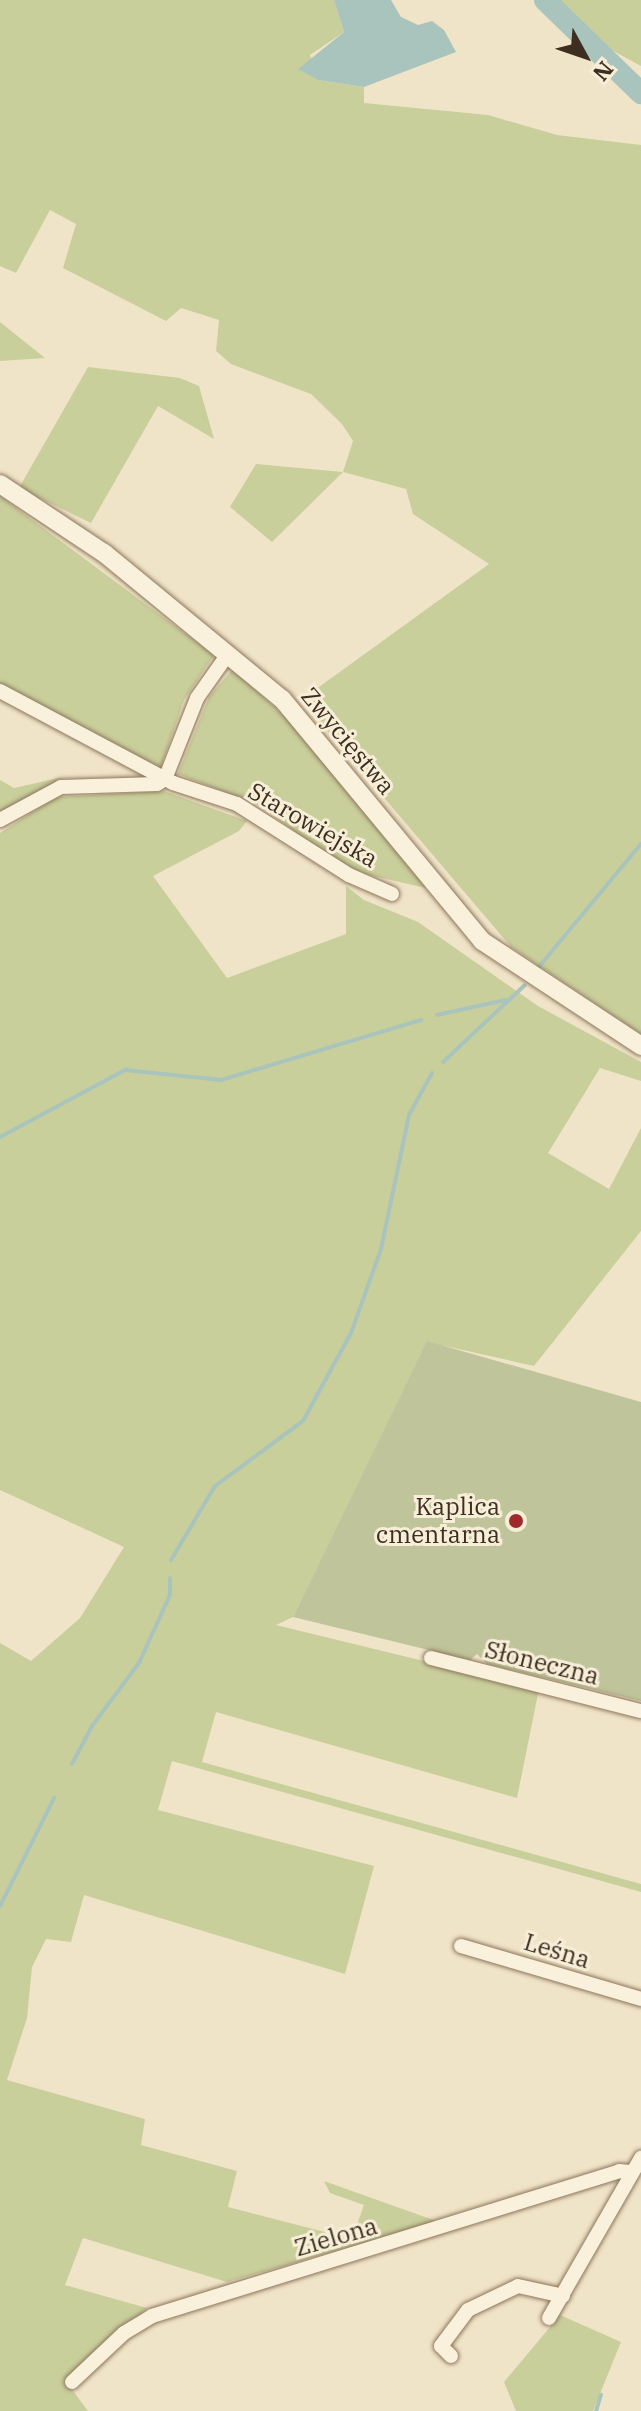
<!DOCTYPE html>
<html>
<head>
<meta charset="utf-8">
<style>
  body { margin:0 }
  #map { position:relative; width:641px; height:2411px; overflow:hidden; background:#f0e4c8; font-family:"IBM Plex Serif",serif }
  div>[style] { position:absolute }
  .green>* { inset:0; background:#c9cf9b }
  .cemetery>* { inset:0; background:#bfc49a }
  .water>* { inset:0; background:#a9c4bc }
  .stream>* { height:4px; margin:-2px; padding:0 2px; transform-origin:2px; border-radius:2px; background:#a9c4bc }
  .river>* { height:22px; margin:-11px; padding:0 11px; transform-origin:11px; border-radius:11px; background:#a9c4bc }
  .roads { filter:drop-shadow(0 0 2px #8d765c) drop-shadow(0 0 2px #8d765c) }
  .minor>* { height:14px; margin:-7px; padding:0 7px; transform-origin:7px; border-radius:7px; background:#faf1dc }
  .secondary>* { height:18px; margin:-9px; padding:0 9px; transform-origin:9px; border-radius:9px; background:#faf1dc }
  .dots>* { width:22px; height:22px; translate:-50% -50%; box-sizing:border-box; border:4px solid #f7eed8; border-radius:50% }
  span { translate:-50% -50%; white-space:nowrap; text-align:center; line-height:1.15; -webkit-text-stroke:6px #f7eed8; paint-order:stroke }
  .street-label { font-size:24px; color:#3d2e20 }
  .poi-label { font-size:24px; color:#3d2e20 }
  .right { translate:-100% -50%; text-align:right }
  .north { position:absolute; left:545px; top:16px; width:80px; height:80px; -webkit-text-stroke:6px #f7eed8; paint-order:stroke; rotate:130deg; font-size:22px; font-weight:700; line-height:32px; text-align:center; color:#3d2e20 }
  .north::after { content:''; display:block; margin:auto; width:28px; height:36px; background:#3d2e20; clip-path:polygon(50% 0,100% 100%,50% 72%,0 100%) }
</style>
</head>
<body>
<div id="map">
  <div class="green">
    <i style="clip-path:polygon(0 0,334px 0,344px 32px,310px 55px,318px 80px,364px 87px,364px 103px,488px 115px,557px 135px,641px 145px,641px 1034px,511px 947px,301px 700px,489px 564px,413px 514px,406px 489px,343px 472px,272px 542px,230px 507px,256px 464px,343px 472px,353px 441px,342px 424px,311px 394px,231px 364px,216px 351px,219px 320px,181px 308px,166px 321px,63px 268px,76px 224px,50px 210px,16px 273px,0 266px)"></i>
    <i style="clip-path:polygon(558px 0,641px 0,641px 66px,606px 47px)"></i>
    <i style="clip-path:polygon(0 322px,45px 358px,0 361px)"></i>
    <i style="clip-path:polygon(88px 367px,180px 378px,199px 386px,214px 439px,158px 406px,91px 523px,19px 488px)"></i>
    <i style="clip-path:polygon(0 496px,214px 655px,184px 700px,160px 770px,0 685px)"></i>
    <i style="clip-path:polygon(233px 669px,335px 763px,426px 888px,347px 870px,259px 805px,178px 774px,209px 697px)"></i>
    <i style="clip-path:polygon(63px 777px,8px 812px,0 816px,0 780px,14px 788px)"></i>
    <i style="clip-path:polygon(164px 791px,247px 821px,239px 831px,153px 876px,227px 978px,346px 934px,346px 886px,364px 900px,418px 922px,538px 1006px,641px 1062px,641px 1081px,600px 1068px,548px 1153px,609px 1189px,641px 1128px,641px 1231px,534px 1366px,427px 1342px,293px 1617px,276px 1625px,539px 1689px,517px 1798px,216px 1712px,202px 1762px,641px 1884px,641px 1892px,172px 1761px,158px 1810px,374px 1866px,345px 1974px,84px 1895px,71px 1942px,46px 1939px,32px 1967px,27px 2018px,7px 2080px,145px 2119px,141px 2145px,237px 2171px,228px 2207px,352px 2239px,364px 2205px,330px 2193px,324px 2181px,439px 2222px,227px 2282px,83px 2238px,65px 2285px,147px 2308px,68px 2384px,88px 2411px,0 2411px,0 1643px,31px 1661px,80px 1618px,124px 1547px,0 1490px,0 833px,56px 797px)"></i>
    <i style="clip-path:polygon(560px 2315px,621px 2342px,593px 2411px,516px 2411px,504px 2382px)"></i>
  </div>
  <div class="cemetery">
    <i style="clip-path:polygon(427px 1341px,641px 1402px,641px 1701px,487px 1664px,477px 1654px,470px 1660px,293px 1617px)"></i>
  </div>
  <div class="water">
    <i style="clip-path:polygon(334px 0,391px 0,401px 17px,418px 25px,432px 21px,444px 30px,456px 52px,364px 87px,318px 80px,298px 69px,344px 32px)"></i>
  </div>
  <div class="stream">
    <i style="left:538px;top:968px;width:161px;rotate:-50.3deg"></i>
    <i style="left:437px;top:1015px;width:70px;rotate:-12.4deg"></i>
    <i style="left:443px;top:1062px;width:112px;rotate:-43.2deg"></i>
    <i style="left:0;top:1137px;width:142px;rotate:-28.2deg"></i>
    <i style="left:125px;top:1070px;width:97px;rotate:5.9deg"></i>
    <i style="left:221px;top:1080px;width:209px;rotate:-16.7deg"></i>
    <i style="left:171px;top:1560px;width:86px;rotate:-59.3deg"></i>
    <i style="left:215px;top:1486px;width:109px;rotate:-36.5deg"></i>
    <i style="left:303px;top:1421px;width:100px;rotate:-61.4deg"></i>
    <i style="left:351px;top:1333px;width:89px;rotate:-70.3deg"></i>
    <i style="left:381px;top:1249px;width:137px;rotate:-78.2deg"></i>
    <i style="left:409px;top:1115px;width:48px;rotate:-61.3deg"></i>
    <i style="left:72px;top:1764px;width:43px;rotate:-62.2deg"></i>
    <i style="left:92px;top:1726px;width:79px;rotate:-53.3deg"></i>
    <i style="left:139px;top:1663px;width:75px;rotate:-65.5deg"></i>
    <i style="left:170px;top:1595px;width:17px;rotate:-90deg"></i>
    <i style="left:0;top:1906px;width:121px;rotate:-63.4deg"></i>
    <i style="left:596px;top:2411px;width:17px;rotate:-73deg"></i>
  </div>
  <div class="river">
    <i style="left:545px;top:0;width:134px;rotate:44.1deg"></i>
  </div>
  <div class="roads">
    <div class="minor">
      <i style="left:0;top:691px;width:196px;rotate:28deg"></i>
      <i style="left:173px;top:783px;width:67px;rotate:18.2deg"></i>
      <i style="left:237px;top:804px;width:133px;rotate:32.4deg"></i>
      <i style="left:349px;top:875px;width:47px;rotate:23.8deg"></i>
      <i style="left:165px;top:779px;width:87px;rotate:-68.4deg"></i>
      <i style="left:197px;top:698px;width:54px;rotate:-54.8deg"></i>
      <i style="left:0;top:820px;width:69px;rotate:-28.4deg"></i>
      <i style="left:61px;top:787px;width:96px;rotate:-1.8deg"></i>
      <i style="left:157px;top:784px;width:9px;rotate:-32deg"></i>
      <i style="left:431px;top:1658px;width:217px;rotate:14.2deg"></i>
      <i style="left:461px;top:1946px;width:188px;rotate:16.4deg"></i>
      <i style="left:549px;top:2318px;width:185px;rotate:-60.1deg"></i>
      <i style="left:451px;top:2356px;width:14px;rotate:-135deg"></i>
      <i style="left:441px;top:2346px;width:45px;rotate:-53.1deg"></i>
      <i style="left:468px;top:2310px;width:55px;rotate:-25.6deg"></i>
      <i style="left:518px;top:2286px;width:46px;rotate:12.5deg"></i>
      <i style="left:72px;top:2382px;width:71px;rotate:-43.3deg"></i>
      <i style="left:124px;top:2333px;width:33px;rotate:-31deg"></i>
      <i style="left:152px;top:2316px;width:489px;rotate:-17.2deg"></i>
      <i style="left:619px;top:2171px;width:12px;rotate:5deg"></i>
    </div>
    <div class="secondary">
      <i style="left:0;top:484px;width:125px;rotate:33.6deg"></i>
      <i style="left:104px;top:553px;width:230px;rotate:39.4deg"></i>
      <i style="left:282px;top:699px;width:314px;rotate:50.4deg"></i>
      <i style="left:482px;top:941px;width:191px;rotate:33.4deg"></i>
    </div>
  </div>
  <div class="dots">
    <i style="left:516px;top:1521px;background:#9e2a2b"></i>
  </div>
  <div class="street-label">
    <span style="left:348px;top:741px;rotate:50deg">Zwycięstwa</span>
    <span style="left:313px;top:825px;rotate:30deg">Starowiejska</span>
    <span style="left:542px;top:1663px;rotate:14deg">Słoneczna</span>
    <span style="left:557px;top:1951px;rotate:17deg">Leśna</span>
    <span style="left:336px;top:2237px;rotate:-16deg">Zielona</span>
  </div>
  <div class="poi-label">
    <span class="right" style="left:500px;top:1521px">Kaplica<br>cmentarna</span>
  </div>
  <div class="north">N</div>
</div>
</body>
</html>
